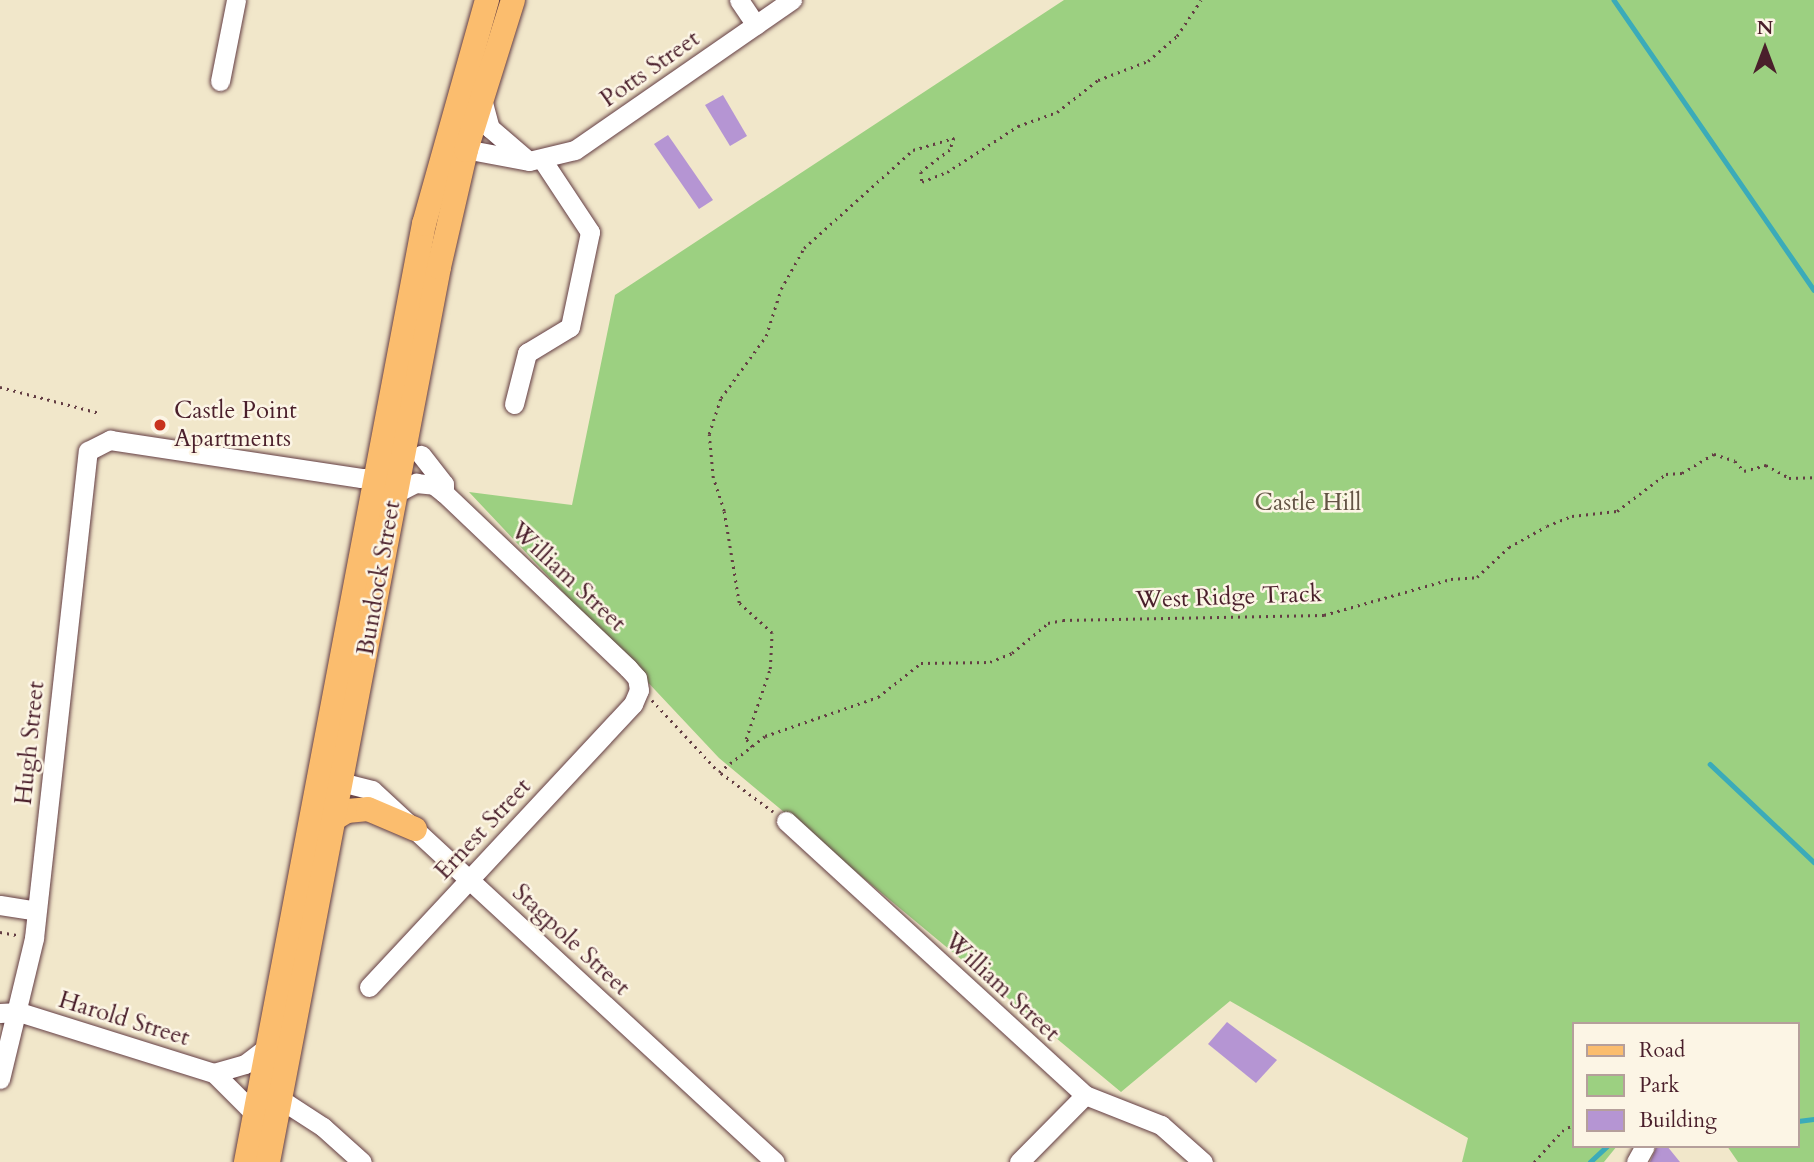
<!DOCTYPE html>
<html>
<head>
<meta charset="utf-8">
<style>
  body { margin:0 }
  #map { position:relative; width:1814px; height:1162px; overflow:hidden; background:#f1e7ca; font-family:Cardo,serif }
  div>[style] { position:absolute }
  .green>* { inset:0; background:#9cd081 }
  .stream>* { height:4.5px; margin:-2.25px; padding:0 2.25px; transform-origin:2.25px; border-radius:2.25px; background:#3babb9 }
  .building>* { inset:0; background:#b595d3 }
  .path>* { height:2.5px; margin-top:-1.25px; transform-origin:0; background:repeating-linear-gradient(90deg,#633d43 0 2px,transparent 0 7px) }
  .roads { filter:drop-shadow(0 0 2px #633d43) drop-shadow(0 0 2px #633d43) }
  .minor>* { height:19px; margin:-9.5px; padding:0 9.5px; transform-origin:9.5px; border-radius:9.5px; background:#fff }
  .major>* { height:24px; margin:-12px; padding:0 12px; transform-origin:12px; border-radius:12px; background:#fbbd6e }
  .dots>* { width:19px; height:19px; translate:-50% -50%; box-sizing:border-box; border:4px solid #fcf5e5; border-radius:50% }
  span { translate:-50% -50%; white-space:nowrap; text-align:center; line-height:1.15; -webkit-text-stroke:5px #fcf5e5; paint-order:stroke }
  .street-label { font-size:24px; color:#4a1f2b }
  .poi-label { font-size:24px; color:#4a1f2b }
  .left { translate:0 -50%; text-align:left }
  .park-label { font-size:24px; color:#635445 }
  .legend { position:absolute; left:1572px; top:1022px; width:228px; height:126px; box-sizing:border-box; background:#fcf5e5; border:2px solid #b59f9b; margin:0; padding:9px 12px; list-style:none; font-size:21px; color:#4a1f2b }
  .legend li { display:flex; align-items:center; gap:14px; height:35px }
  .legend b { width:35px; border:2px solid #b59f9b }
  .north { position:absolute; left:1730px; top:14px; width:70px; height:70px; -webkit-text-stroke:5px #fcf5e5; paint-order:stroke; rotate:0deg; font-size:19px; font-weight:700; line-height:28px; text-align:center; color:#4a1f2b }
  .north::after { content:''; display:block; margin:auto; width:24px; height:32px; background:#4a1f2b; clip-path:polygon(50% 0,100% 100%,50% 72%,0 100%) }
</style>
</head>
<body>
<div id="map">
  <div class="green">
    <i style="clip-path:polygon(1064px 0,1814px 0,1814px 1162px,1738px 1162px,1727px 1146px,1798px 1146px,1798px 1024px,1574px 1024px,1574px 1146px,1617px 1146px,1604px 1162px,1462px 1162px,1468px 1138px,1230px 1001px,1121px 1092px,719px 758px,469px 492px,572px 505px,615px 295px)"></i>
  </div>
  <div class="stream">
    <i style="left:1614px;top:0;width:352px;rotate:55.4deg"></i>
    <i style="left:1710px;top:764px;width:143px;rotate:43.3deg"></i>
    <i style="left:1798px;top:1121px;width:16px;rotate:-7deg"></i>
    <i style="left:1590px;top:1162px;width:23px;rotate:-43deg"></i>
  </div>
  <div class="building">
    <i style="clip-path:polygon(723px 95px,747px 136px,730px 146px,705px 105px)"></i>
    <i style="clip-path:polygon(668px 135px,713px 200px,699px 209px,654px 144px)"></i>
    <i style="clip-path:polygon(1227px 1022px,1277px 1060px,1256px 1083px,1208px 1044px)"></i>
    <i style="clip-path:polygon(1657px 1146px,1667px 1146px,1680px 1162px,1650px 1162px)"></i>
  </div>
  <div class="path">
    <i style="left:0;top:387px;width:103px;rotate:14.6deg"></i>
    <i style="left:652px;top:700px;width:98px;rotate:47.1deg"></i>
    <i style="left:752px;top:747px;width:10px;rotate:-127deg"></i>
    <i style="left:746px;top:739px;width:74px;rotate:-71.1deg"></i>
    <i style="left:770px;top:669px;width:36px;rotate:-87deg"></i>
    <i style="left:772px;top:633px;width:45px;rotate:-137.7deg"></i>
    <i style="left:739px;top:603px;width:93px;rotate:-99.3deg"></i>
    <i style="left:724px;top:511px;width:35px;rotate:-108deg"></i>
    <i style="left:713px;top:478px;width:44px;rotate:-95.2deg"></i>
    <i style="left:709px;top:434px;width:38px;rotate:-72deg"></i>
    <i style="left:721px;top:398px;width:77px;rotate:-54deg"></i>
    <i style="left:766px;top:336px;width:49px;rotate:-72.3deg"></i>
    <i style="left:781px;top:289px;width:47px;rotate:-60.7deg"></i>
    <i style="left:804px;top:248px;width:147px;rotate:-42deg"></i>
    <i style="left:913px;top:150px;width:43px;rotate:-16.3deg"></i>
    <i style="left:954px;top:138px;width:13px;rotate:108deg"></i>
    <i style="left:950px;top:150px;width:36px;rotate:143deg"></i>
    <i style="left:921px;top:172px;width:10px;rotate:84deg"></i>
    <i style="left:922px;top:182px;width:27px;rotate:-22deg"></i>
    <i style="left:947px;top:172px;width:85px;rotate:-32.9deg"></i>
    <i style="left:1018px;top:126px;width:41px;rotate:-19.7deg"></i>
    <i style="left:1057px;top:112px;width:52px;rotate:-38deg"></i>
    <i style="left:1098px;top:80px;width:53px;rotate:-20.8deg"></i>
    <i style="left:1148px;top:61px;width:38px;rotate:-41deg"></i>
    <i style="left:1177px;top:36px;width:43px;rotate:-56.3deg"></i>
    <i style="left:773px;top:812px;width:67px;rotate:-143.5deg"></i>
    <i style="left:719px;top:772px;width:58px;rotate:-38deg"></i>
    <i style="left:765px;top:736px;width:120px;rotate:-19deg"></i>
    <i style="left:878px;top:697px;width:55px;rotate:-38.3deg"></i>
    <i style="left:921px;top:663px;width:69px;rotate:-0.8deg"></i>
    <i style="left:990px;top:662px;width:24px;rotate:-22deg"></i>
    <i style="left:1012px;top:653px;width:47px;rotate:-39.8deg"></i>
    <i style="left:1048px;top:623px;width:15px;rotate:-11deg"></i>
    <i style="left:1063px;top:620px;width:261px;rotate:-1.1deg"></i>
    <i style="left:1324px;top:615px;width:132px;rotate:-15.8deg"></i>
    <i style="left:1451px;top:579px;width:26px;rotate:-4deg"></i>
    <i style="left:1477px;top:577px;width:44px;rotate:-43.2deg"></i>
    <i style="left:1509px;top:547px;width:43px;rotate:-28.9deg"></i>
    <i style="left:1547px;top:526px;width:27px;rotate:-22deg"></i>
    <i style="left:1572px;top:516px;width:45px;rotate:-6.3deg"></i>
    <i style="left:1617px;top:511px;width:61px;rotate:-37.1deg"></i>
    <i style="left:1666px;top:474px;width:16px;rotate:-4deg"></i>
    <i style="left:1682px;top:473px;width:37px;rotate:-31deg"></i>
    <i style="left:1714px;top:454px;width:22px;rotate:18deg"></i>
    <i style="left:1735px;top:461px;width:13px;rotate:48deg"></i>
    <i style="left:1744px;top:471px;width:23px;rotate:-15deg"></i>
    <i style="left:1766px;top:465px;width:26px;rotate:29deg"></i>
    <i style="left:1789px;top:478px;width:25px;rotate:-2deg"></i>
    <i style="left:0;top:932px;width:17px;rotate:10deg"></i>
    <i style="left:1534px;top:1162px;width:42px;rotate:-47.9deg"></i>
    <i style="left:1562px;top:1131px;width:14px;rotate:-30deg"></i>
  </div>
  <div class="roads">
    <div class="minor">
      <i style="left:739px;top:0;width:30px;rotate:56deg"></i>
      <i style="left:220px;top:81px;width:83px;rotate:-78.8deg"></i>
      <i style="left:482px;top:99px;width:30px;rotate:75deg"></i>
      <i style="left:490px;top:128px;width:48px;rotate:40.7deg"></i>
      <i style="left:454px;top:147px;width:76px;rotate:10.6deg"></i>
      <i style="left:529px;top:161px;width:47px;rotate:-13.4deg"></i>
      <i style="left:575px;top:150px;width:264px;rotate:-34.7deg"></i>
      <i style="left:514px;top:404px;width:53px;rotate:-75.7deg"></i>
      <i style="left:527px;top:353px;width:50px;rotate:-31.2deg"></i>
      <i style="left:570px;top:327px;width:97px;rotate:-78.1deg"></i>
      <i style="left:590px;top:232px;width:85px;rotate:-123.5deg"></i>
      <i style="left:394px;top:494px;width:25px;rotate:-27deg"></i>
      <i style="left:416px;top:483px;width:18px;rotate:6deg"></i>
      <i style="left:434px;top:485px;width:13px;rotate:39deg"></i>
      <i style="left:329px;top:779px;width:44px;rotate:14.3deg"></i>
      <i style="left:372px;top:790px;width:548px;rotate:42.71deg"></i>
      <i style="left:786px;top:821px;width:406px;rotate:42.5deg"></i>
      <i style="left:1085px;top:1095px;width:82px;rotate:21.5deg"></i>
      <i style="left:1161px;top:1125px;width:56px;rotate:41.4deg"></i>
      <i style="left:0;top:905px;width:36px;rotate:9deg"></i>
      <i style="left:369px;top:987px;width:387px;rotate:-47deg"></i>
      <i style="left:633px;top:704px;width:15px;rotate:-67deg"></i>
      <i style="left:639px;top:690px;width:12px;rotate:-99deg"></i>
      <i style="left:637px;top:678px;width:13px;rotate:-132deg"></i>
      <i style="left:628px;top:668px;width:254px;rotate:-136.4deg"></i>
      <i style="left:444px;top:493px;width:9px;rotate:-90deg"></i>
      <i style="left:444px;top:484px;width:37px;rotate:-128deg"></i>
      <i style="left:0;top:1013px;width:19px;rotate:-3deg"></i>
      <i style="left:19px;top:1012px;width:204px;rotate:17.4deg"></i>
      <i style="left:214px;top:1073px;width:59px;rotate:45deg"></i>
      <i style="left:214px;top:1073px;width:32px;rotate:-16deg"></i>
      <i style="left:245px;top:1064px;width:30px;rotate:-37deg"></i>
      <i style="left:0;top:1079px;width:145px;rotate:-76.4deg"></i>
      <i style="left:34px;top:938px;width:490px;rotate:-83.7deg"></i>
      <i style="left:88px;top:451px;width:25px;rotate:-27deg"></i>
      <i style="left:110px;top:440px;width:254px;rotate:8.6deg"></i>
      <i style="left:361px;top:478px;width:27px"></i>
      <i style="left:283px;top:1101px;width:48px;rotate:33deg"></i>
      <i style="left:323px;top:1127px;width:52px;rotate:41.9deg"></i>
      <i style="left:1019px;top:1162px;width:94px;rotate:-45.4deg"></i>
      <i style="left:1636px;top:1162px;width:18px;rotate:-61deg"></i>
    </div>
    <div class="major">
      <i style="left:337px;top:817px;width:12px;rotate:-31deg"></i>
      <i style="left:347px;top:811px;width:21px;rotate:-5deg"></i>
      <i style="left:368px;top:809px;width:51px;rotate:23.1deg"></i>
      <i style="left:246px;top:1162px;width:955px;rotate:-79.26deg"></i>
      <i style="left:424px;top:224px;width:233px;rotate:-74.3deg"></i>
      <i style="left:268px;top:1162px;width:911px;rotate:-79.18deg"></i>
      <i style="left:439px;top:267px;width:120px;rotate:-77deg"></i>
      <i style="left:466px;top:150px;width:157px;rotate:-72.6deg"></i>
    </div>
  </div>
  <div class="dots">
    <i style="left:160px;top:425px;background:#c8321e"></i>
  </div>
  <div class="street-label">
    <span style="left:650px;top:69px;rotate:-35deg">Potts Street</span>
    <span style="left:568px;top:577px;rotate:43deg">William Street</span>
    <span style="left:379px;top:578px;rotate:-80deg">Bundock Street</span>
    <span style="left:1229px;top:597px;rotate:-2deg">West Ridge Track</span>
    <span style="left:30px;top:743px;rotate:-84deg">Hugh Street</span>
    <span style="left:483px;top:829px;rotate:-47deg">Ernest Street</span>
    <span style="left:571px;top:940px;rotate:43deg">Stagpole Street</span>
    <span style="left:1002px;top:987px;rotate:43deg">William Street</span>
    <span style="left:124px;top:1019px;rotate:17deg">Harold Street</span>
  </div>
  <div class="poi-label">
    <span class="left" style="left:174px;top:425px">Castle Point<br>Apartments</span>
  </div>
  <div class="park-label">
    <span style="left:1308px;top:503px">Castle Hill</span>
  </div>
  <ul class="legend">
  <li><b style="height:9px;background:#fbbd6e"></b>Road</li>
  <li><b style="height:19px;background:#9cd081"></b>Park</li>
  <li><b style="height:19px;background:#b595d3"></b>Building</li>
  </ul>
  <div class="north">N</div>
</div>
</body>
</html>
